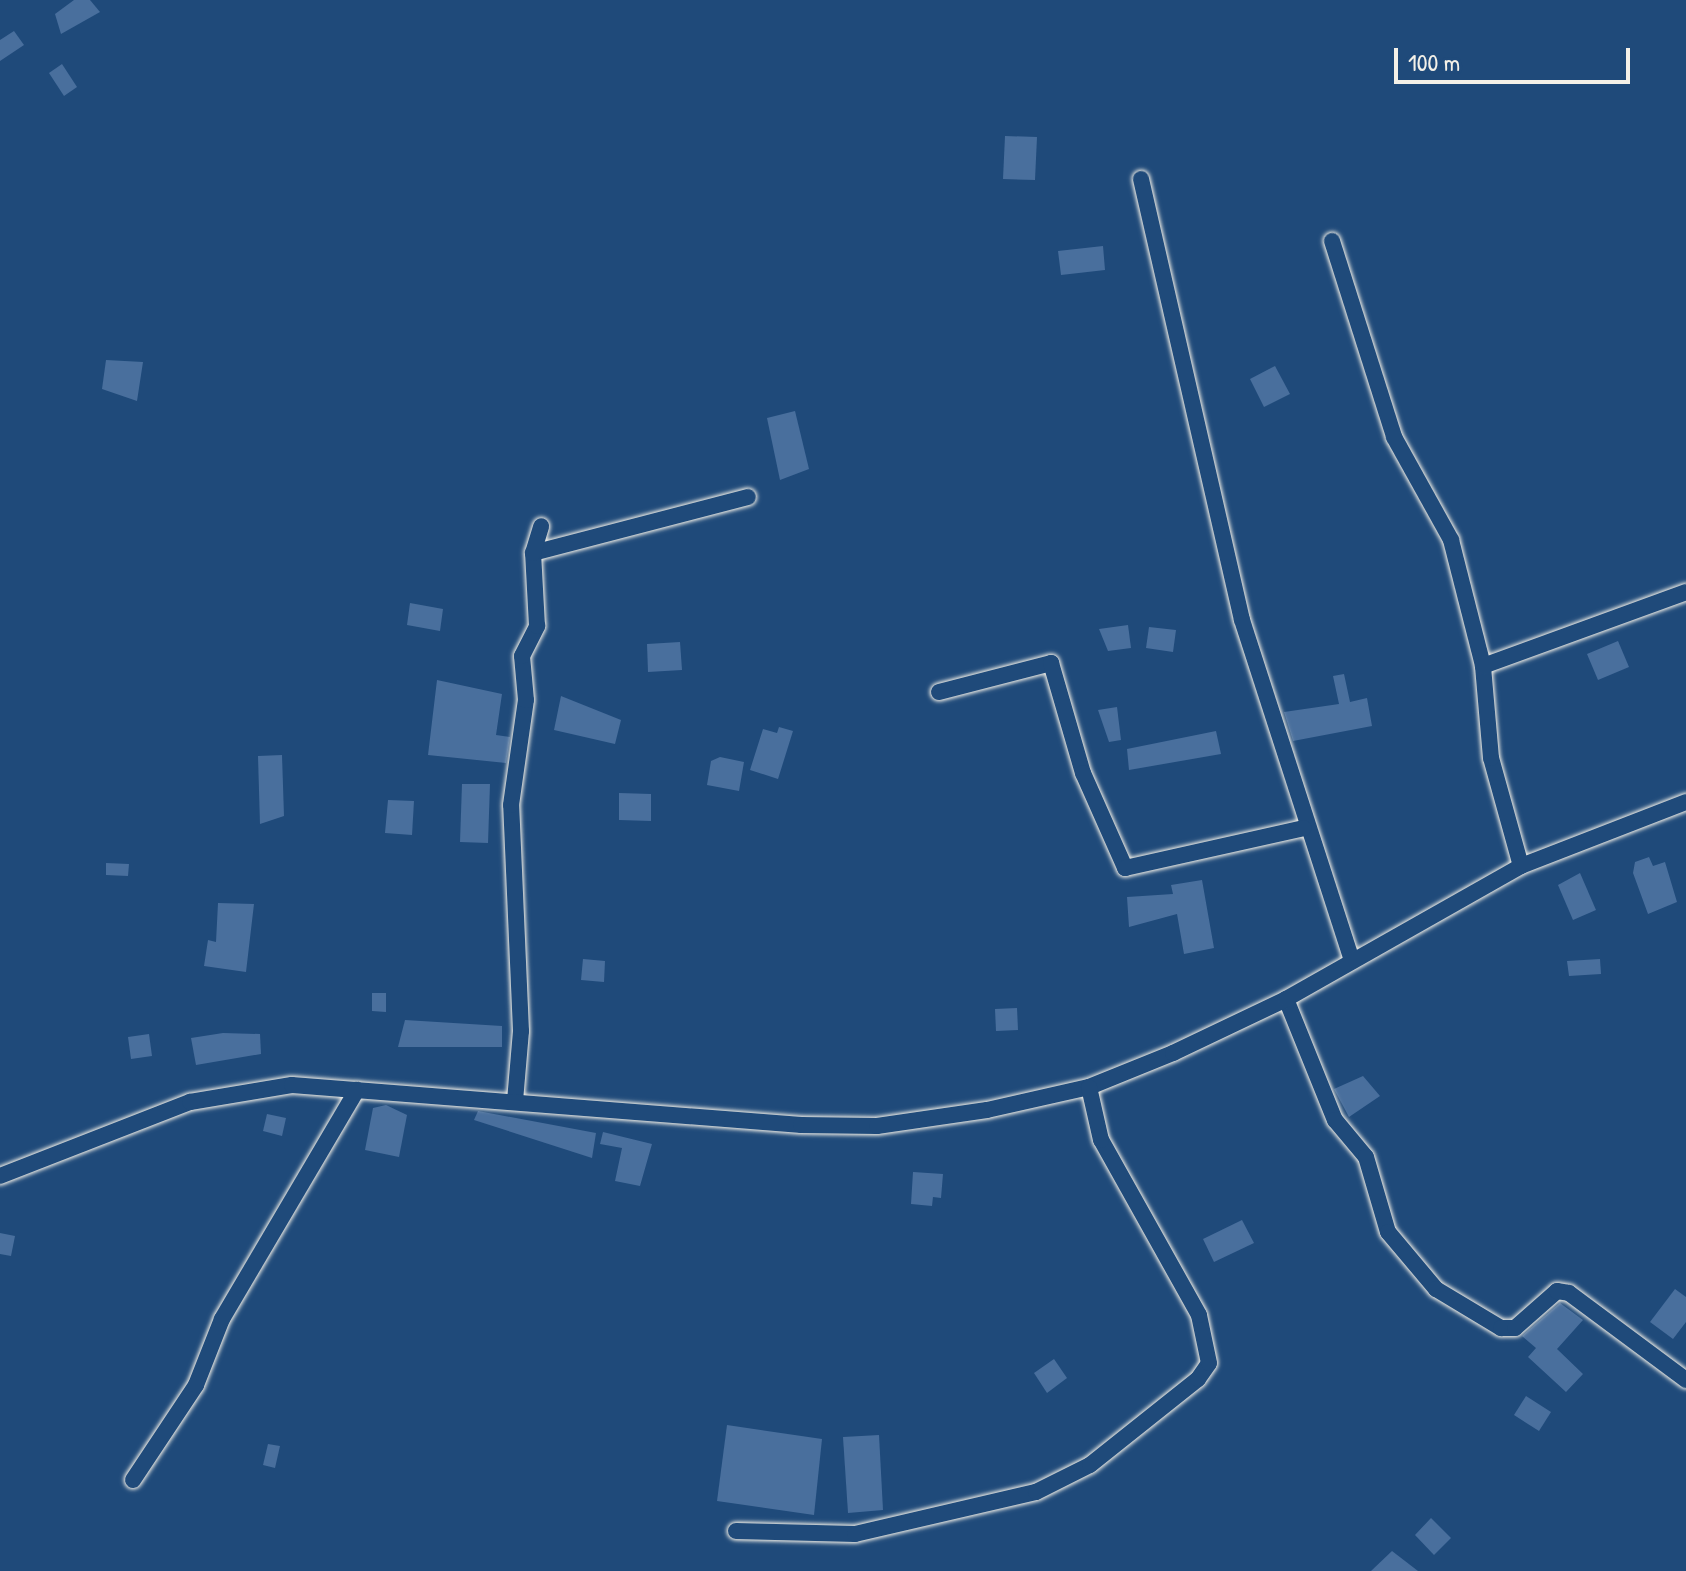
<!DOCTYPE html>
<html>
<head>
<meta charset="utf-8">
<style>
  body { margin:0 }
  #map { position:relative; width:1686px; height:1571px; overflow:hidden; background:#1f4a7a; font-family:"Patrick Hand",sans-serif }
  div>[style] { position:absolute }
  .building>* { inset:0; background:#496f9d }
  .roads { filter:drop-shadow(0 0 2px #f4f1e8) drop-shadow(0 0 2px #f4f1e8) }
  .minor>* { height:16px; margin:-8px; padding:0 8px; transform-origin:8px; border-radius:8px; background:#1f4a7a }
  span { translate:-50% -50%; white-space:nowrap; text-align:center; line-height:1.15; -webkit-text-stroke:6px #1f4a7a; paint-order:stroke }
  .scale { position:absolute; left:1394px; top:48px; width:236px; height:36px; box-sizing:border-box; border:4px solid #f4f1e8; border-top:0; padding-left:10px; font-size:24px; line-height:28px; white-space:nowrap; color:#f4f1e8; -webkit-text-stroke:6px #1f4a7a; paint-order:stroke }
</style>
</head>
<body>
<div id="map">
  <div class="building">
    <i style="clip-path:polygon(74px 0,90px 0,100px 12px,61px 34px,55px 14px)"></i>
    <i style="clip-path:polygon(14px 31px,24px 45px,0 61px,0 40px)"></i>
    <i style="clip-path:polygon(62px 64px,77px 87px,64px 96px,49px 73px)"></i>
    <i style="clip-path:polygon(1005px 136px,1037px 137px,1035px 180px,1003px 179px)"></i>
    <i style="clip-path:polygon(1103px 246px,1105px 270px,1061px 275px,1058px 251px)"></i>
    <i style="clip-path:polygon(106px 360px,143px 362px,137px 401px,102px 389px)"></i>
    <i style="clip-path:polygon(1275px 366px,1290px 394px,1264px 407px,1250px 379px)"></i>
    <i style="clip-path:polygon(795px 411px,809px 469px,780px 480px,767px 418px)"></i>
    <i style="clip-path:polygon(410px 603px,443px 609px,440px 631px,407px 625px)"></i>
    <i style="clip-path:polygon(1128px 625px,1131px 648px,1108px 651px,1099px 629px)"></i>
    <i style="clip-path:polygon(1149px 627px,1176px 630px,1173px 652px,1146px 648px)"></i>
    <i style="clip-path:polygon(1618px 641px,1629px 667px,1598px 680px,1587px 654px)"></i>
    <i style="clip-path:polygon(680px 642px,682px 670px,648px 672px,647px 644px)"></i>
    <i style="clip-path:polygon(1344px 674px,1350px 702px,1367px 698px,1372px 726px,1293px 741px,1284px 712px,1339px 704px,1333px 676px)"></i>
    <i style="clip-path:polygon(437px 680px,502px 694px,496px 735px,510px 737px,506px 763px,428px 755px)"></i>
    <i style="clip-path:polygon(561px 696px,621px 720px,615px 744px,554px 730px)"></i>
    <i style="clip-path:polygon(1117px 707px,1121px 740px,1109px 742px,1098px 710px)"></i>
    <i style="clip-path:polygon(779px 727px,793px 731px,778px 779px,750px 770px,763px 729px,777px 733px)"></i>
    <i style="clip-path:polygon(1216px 731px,1221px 754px,1129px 770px,1127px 749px)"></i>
    <i style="clip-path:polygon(282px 755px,284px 816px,260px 824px,258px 756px)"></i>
    <i style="clip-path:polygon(720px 757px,744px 762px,739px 791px,707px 785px,711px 761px)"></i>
    <i style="clip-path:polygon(462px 784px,490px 784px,488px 843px,460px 842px)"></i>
    <i style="clip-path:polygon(619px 793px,651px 794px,651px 821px,619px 820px)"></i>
    <i style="clip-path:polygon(388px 800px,414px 801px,412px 835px,385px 833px)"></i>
    <i style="clip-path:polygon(1649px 857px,1653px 866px,1665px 862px,1677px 902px,1648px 914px,1633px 873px,1635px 862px)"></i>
    <i style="clip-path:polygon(106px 863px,129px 864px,128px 876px,106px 875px)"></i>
    <i style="clip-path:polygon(1580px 873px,1596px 910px,1573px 920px,1558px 885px)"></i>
    <i style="clip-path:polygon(1202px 880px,1214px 948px,1184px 954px,1177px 914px,1129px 927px,1127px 897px,1173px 894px,1171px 885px)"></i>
    <i style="clip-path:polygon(218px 903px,254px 904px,246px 972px,204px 966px,208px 940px,216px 942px)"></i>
    <i style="clip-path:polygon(583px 959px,605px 961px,604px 982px,581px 980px)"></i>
    <i style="clip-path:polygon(1600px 959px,1601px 974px,1569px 976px,1567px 961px)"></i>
    <i style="clip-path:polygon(372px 993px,386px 993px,386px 1012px,372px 1011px)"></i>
    <i style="clip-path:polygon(1017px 1008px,1018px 1030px,996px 1031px,995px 1009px)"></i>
    <i style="clip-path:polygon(405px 1020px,502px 1026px,502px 1047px,398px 1047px)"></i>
    <i style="clip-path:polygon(223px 1033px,260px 1034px,261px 1054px,196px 1065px,191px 1038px)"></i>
    <i style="clip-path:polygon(149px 1034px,152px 1056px,131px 1059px,128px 1037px)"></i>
    <i style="clip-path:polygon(1363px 1076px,1380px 1096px,1349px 1117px,1334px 1089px)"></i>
    <i style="clip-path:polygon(386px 1105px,407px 1115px,399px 1157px,365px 1150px,373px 1108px)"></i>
    <i style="clip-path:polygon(478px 1111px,596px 1133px,592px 1158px,474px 1120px)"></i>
    <i style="clip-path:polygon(267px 1114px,286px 1118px,282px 1136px,263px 1131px)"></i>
    <i style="clip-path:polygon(603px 1132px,652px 1144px,640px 1186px,615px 1181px,622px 1148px,600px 1144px)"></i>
    <i style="clip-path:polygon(913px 1172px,943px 1174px,941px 1198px,933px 1197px,932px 1206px,911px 1204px)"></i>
    <i style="clip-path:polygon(1242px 1220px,1254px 1243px,1214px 1262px,1203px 1239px)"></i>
    <i style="clip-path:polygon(0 1233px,15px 1236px,11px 1256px,0 1254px)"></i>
    <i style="clip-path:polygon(1675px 1289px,1686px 1297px,1686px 1322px,1673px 1339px,1650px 1322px)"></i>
    <i style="clip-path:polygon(1560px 1303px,1583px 1320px,1557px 1349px,1583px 1374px,1566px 1392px,1528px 1357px,1536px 1348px,1522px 1336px)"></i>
    <i style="clip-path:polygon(1054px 1359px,1067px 1378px,1047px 1393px,1034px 1373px)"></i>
    <i style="clip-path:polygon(1526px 1396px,1551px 1412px,1539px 1431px,1514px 1415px)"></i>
    <i style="clip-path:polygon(727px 1425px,822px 1439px,814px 1515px,717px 1501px)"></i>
    <i style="clip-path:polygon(879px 1435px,883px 1510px,848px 1513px,843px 1437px)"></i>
    <i style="clip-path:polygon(268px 1444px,280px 1446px,275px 1468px,263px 1465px)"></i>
    <i style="clip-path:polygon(1431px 1518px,1451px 1538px,1434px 1555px,1415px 1535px)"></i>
    <i style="clip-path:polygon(1392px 1551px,1418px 1571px,1371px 1571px)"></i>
  </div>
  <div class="roads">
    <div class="minor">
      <i style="left:1141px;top:179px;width:452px;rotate:77.1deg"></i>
      <i style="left:1242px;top:620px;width:358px;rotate:72.1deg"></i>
      <i style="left:1332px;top:241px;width:206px;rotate:72.4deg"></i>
      <i style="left:1394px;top:437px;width:118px;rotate:61deg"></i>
      <i style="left:1451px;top:540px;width:130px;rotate:75.7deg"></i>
      <i style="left:533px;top:553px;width:222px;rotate:-14.6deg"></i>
      <i style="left:939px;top:692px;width:116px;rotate:-14.5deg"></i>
      <i style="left:1051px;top:663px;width:115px;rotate:73.8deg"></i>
      <i style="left:1083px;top:773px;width:104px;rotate:66.1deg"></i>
      <i style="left:1125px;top:868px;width:183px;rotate:-12.6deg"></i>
      <i style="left:1521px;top:866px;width:112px;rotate:-105.5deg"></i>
      <i style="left:1491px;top:758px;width:92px;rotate:-95deg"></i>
      <i style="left:1483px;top:666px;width:216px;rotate:-20deg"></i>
      <i style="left:1286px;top:999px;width:131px;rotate:68deg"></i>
      <i style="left:1335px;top:1120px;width:48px;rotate:50deg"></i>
      <i style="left:1366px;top:1157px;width:78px;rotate:73.7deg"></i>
      <i style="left:1388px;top:1232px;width:75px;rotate:49.9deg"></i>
      <i style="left:1436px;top:1289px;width:76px;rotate:31deg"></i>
      <i style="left:1501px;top:1328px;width:14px"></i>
      <i style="left:1515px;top:1328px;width:56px;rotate:-41.4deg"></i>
      <i style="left:1557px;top:1291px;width:12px;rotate:9deg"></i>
      <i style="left:1569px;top:1293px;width:146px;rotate:36.6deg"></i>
      <i style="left:515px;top:1101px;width:70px;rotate:-85.1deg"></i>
      <i style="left:521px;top:1031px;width:226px;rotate:-92.5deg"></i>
      <i style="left:511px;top:805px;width:106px;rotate:-81.9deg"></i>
      <i style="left:526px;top:700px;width:44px;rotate:-95.2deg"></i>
      <i style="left:522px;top:656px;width:34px;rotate:-63deg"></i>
      <i style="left:537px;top:626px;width:73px;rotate:-93.1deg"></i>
      <i style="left:533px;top:553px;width:28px;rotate:-73deg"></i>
      <i style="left:0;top:1176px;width:204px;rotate:-21.3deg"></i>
      <i style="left:190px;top:1102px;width:103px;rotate:-9.5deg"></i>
      <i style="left:292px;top:1085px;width:511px;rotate:4.49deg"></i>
      <i style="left:801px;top:1125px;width:76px;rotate:0.8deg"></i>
      <i style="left:877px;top:1126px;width:111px;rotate:-8.3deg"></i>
      <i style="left:987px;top:1110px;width:105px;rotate:-12.7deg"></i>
      <i style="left:1089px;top:1087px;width:91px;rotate:-22deg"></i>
      <i style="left:1173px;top:1053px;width:125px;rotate:-25.5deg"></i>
      <i style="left:1286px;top:999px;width:270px;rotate:-29.5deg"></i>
      <i style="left:1521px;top:866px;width:177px;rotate:-21.2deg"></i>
      <i style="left:133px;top:1480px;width:114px;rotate:-56.4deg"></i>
      <i style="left:196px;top:1385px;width:71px;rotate:-68.5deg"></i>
      <i style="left:222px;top:1319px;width:266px;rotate:-59.5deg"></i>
      <i style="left:736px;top:1531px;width:119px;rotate:1.4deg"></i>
      <i style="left:855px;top:1534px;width:186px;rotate:-13.1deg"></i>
      <i style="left:1036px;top:1492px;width:60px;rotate:-26.6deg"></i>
      <i style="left:1090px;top:1465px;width:138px;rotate:-38.5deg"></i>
      <i style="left:1198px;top:1379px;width:19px;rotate:-55deg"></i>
      <i style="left:1209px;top:1363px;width:49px;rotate:-101.8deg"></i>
      <i style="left:1199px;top:1315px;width:201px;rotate:-119.2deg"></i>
      <i style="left:1101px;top:1140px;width:54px;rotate:-102.8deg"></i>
    </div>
  </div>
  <div class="scale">100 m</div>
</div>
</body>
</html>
